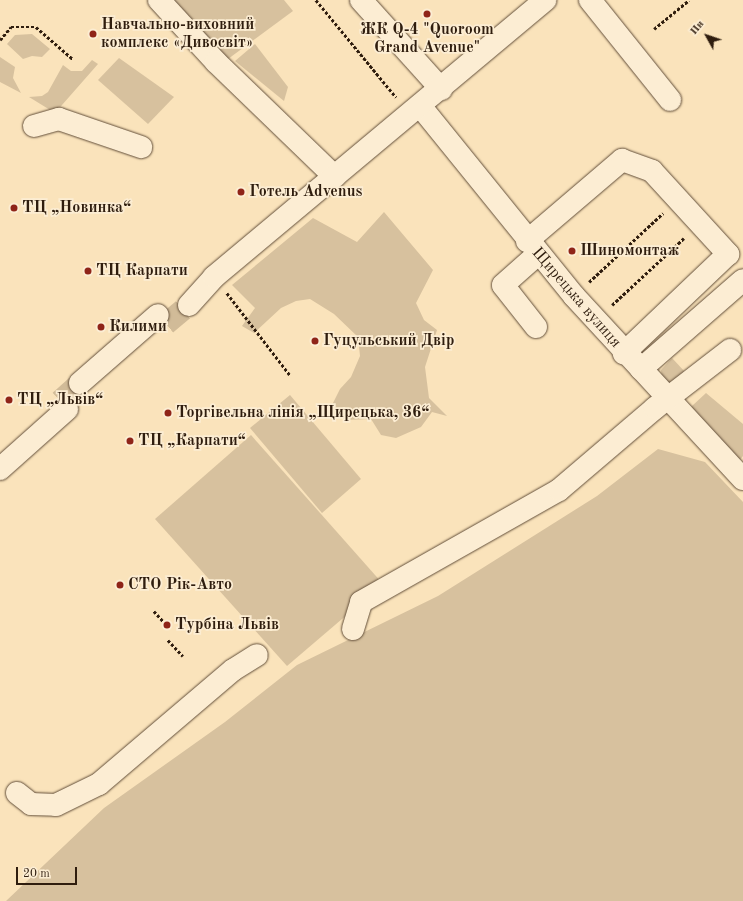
<!DOCTYPE html>
<html>
<head>
<meta charset="utf-8">
<style>
  body { margin:0 }
  #map { position:relative; width:743px; height:901px; overflow:hidden; background:#fae3bb; font-family:"Old Standard TT",serif }
  div>[style] { position:absolute }
  .green>* { inset:0; background:#d7c19e }
  .minor-tunnel>* { height:22px; margin-top:-11px; transform-origin:0; background:repeating-linear-gradient(90deg,#d1bb98 0 22px,transparent 0 33px) }
  .path>* { height:2.5px; margin-top:-1.25px; transform-origin:0; background:repeating-linear-gradient(90deg,#2f1d0e 0 3px,transparent 0 5px) }
  .roads { filter:drop-shadow(0 0 1px #624e39) drop-shadow(0 0 1px #624e39) }
  .minor>* { height:22px; margin:-11px; padding:0 11px; transform-origin:11px; border-radius:11px; background:#fcedd3 }
  .dots>* { width:11px; height:11px; translate:-50% -50%; box-sizing:border-box; border:2px solid #fcedd3; border-radius:50% }
  span { translate:-50% -50%; white-space:nowrap; text-align:center; line-height:1.15; -webkit-text-stroke:3.5px #fcedd3; paint-order:stroke }
  .poi-label { font-size:16px; color:#2f1d0e; font-weight:700 }
  .left { translate:0 -50%; text-align:left }
  .street-label { font-size:16px; color:#2f1d0e }
  .north { position:absolute; left:687px; top:16px; width:40px; height:40px; -webkit-text-stroke:3px #fcedd3; paint-order:stroke; rotate:310deg; font-size:11px; font-weight:700; line-height:16px; text-align:center; color:#2f1d0e }
  .north::after { content:''; display:block; margin:auto; width:14px; height:18px; background:#2f1d0e; clip-path:polygon(50% 0,100% 100%,50% 72%,0 100%) }
  .scale { position:absolute; left:16px; top:867px; width:61px; height:18px; box-sizing:border-box; border:2px solid #2f1d0e; border-top:0; padding-left:5px; font-size:12px; line-height:14px; white-space:nowrap; color:#2f1d0e; -webkit-text-stroke:3px #fcedd3; paint-order:stroke }
</style>
</head>
<body>
<div id="map">
  <div class="green">
    <i style="clip-path:polygon(170px 0,284px 0,293px 11px,224px 62px)"></i>
    <i style="clip-path:polygon(32px 34px,50px 49px,42px 57px,32px 56px,23px 59px,7px 44px,15px 35px)"></i>
    <i style="clip-path:polygon(255px 44px,288px 87px,284px 101px,235px 61px)"></i>
    <i style="clip-path:polygon(0 57px,15px 67px,13px 78px,21px 93px,0 82px)"></i>
    <i style="clip-path:polygon(119px 58px,174px 97px,148px 124px,98px 80px)"></i>
    <i style="clip-path:polygon(92px 60px,98px 64px,55px 113px,29px 97px,42px 96px,48px 92px,63px 65px,71px 71px,82px 71px)"></i>
    <i style="clip-path:polygon(384px 212px,433px 270px,416px 303px,424px 320px,437px 330px,425px 367px,429px 398px,447px 416px,432px 412px,421px 427px,396px 438px,381px 435px,371px 419px,345px 420px,331px 407px,340px 389px,351px 377px,360px 356px,358px 337px,334px 314px,310px 299px,296px 301px,281px 308px,254px 333px,242px 326px,255px 308px,232px 285px,313px 218px,357px 242px)"></i>
    <i style="clip-path:polygon(672px 358px,686px 373px,670px 383px,662px 378px,661px 370px)"></i>
    <i style="clip-path:polygon(706px 393px,743px 424px,743px 456px,739px 461px,690px 416px,692px 406px)"></i>
    <i style="clip-path:polygon(290px 395px,361px 479px,322px 513px,250px 428px)"></i>
    <i style="clip-path:polygon(251px 435px,383px 584px,287px 666px,155px 519px)"></i>
    <i style="clip-path:polygon(658px 449px,705px 462px,743px 502px,743px 901px,6px 901px,104px 808px,225px 722px,297px 665px,438px 596px,597px 496px)"></i>
  </div>
  <div class="minor-tunnel">
    <i style="left:166px;top:324px;width:30px;rotate:-40deg"></i>
    <i style="left:60px;top:401px;width:27px;rotate:-42deg"></i>
  </div>
  <div class="path">
    <i style="left:316px;top:0;width:126px;rotate:50.5deg"></i>
    <i style="left:654px;top:29px;width:45px;rotate:-39.6deg"></i>
    <i style="left:0;top:40px;width:17px;rotate:-50deg"></i>
    <i style="left:11px;top:27px;width:25px"></i>
    <i style="left:36px;top:27px;width:49px;rotate:40.9deg"></i>
    <i style="left:589px;top:282px;width:101px;rotate:-43deg"></i>
    <i style="left:227px;top:293px;width:103px;rotate:52.5deg"></i>
    <i style="left:612px;top:305px;width:98px;rotate:-42.9deg"></i>
    <i style="left:154px;top:611px;width:15px;rotate:48deg"></i>
    <i style="left:168px;top:640px;width:22px;rotate:47deg"></i>
  </div>
  <div class="roads">
    <div class="minor">
      <i style="left:159px;top:0;width:84px;rotate:47.4deg"></i>
      <i style="left:216px;top:62px;width:165px;rotate:44deg"></i>
      <i style="left:361px;top:0;width:120px;rotate:48deg"></i>
      <i style="left:590px;top:0;width:128px;rotate:51.3deg"></i>
      <i style="left:421px;top:107px;width:243px;rotate:51deg"></i>
      <i style="left:574px;top:296px;width:249px;rotate:47.3deg"></i>
      <i style="left:34px;top:126px;width:26px;rotate:-16deg"></i>
      <i style="left:59px;top:119px;width:87px;rotate:18.9deg"></i>
      <i style="left:527px;top:241px;width:125px;rotate:-40.5deg"></i>
      <i style="left:622px;top:160px;width:32px;rotate:20deg"></i>
      <i style="left:652px;top:171px;width:113px;rotate:47.5deg"></i>
      <i style="left:728px;top:254px;width:144px;rotate:136.4deg"></i>
      <i style="left:189px;top:305px;width:38px;rotate:-48deg"></i>
      <i style="left:214px;top:277px;width:432px;rotate:-39.9deg"></i>
      <i style="left:536px;top:327px;width:53px;rotate:-128.2deg"></i>
      <i style="left:503px;top:285px;width:47px;rotate:-41.5deg"></i>
      <i style="left:641px;top:369px;width:135px;rotate:-41.1deg"></i>
      <i style="left:80px;top:383px;width:103px;rotate:-41.1deg"></i>
      <i style="left:0;top:469px;width:90px;rotate:-41.8deg"></i>
      <i style="left:353px;top:629px;width:28px;rotate:-73deg"></i>
      <i style="left:361px;top:602px;width:227px;rotate:-29.5deg"></i>
      <i style="left:559px;top:490px;width:126px;rotate:-40.5deg"></i>
      <i style="left:655px;top:408px;width:95px;rotate:-37.7deg"></i>
      <i style="left:17px;top:793px;width:18px;rotate:38deg"></i>
      <i style="left:31px;top:804px;width:25px;rotate:2deg"></i>
      <i style="left:56px;top:805px;width:48px;rotate:-26deg"></i>
      <i style="left:99px;top:784px;width:176px;rotate:-40.4deg"></i>
      <i style="left:233px;top:670px;width:28px;rotate:-32deg"></i>
    </div>
  </div>
  <div class="dots">
    <i style="left:427px;top:14px;background:#8f2418"></i>
    <i style="left:93px;top:34px;background:#8f2418"></i>
    <i style="left:241px;top:192px;background:#8f2418"></i>
    <i style="left:14px;top:208px;background:#8f2418"></i>
    <i style="left:572px;top:251px;background:#8f2418"></i>
    <i style="left:88px;top:271px;background:#8f2418"></i>
    <i style="left:101px;top:327px;background:#8f2418"></i>
    <i style="left:315px;top:341px;background:#8f2418"></i>
    <i style="left:9px;top:400px;background:#8f2418"></i>
    <i style="left:168px;top:413px;background:#8f2418"></i>
    <i style="left:130px;top:441px;background:#8f2418"></i>
    <i style="left:120px;top:585px;background:#8f2418"></i>
    <i style="left:167px;top:625px;background:#8f2418"></i>
  </div>
  <div class="poi-label">
    <span class="left" style="left:101px;top:34px">Навчально-виховний<br>комплекс «Дивосвіт»</span>
    <span style="left:427px;top:39px">ЖК Q-4 "Quoroom<br>Grand Avenue"</span>
    <span class="left" style="left:249px;top:192px">Готель Advenus</span>
    <span class="left" style="left:22px;top:208px">ТЦ „Новинка“</span>
    <span class="left" style="left:580px;top:251px">Шиномонтаж</span>
    <span class="left" style="left:96px;top:271px">ТЦ Карпати</span>
    <span class="left" style="left:109px;top:327px">Килими</span>
    <span class="left" style="left:323px;top:341px">Гуцульський Двір</span>
    <span class="left" style="left:17px;top:400px">ТЦ „Львів“</span>
    <span class="left" style="left:176px;top:413px">Торгівельна лінія „Щирецька, 36“</span>
    <span class="left" style="left:138px;top:441px">ТЦ „Карпати“</span>
    <span class="left" style="left:128px;top:585px">СТО Рік-Авто</span>
    <span class="left" style="left:175px;top:625px">Турбіна Львів</span>
  </div>
  <div class="street-label">
    <span style="left:576px;top:298px;rotate:49deg">Щирецька вулиця</span>
  </div>
  <div class="north">Пн</div>
  <div class="scale">20 m</div>
</div>
</body>
</html>
